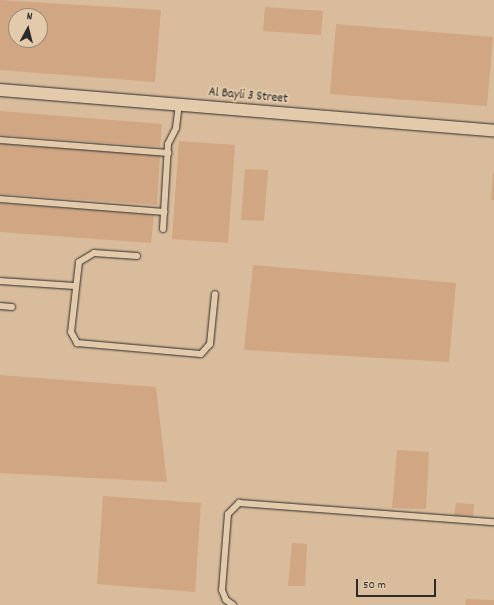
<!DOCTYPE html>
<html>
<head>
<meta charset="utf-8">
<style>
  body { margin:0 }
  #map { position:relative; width:494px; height:605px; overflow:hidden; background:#e2caaa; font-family:Dekko,sans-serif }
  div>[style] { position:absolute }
  .built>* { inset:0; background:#d9bc9c }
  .building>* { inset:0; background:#d0a683 }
  .roads { filter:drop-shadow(0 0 1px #2b2b2b) drop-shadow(0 0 1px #2b2b2b) }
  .service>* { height:6px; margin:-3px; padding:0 3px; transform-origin:3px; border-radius:3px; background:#e2caaa }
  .minor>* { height:12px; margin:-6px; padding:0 6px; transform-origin:6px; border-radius:6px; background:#e2caaa }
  span { translate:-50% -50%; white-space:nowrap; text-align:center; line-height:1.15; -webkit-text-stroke:4px #e2caaa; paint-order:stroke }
  .street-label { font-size:13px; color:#2b2b2b }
  .north { position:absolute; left:8px; top:8px; width:40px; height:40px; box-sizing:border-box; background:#e2caaa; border:1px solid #998a77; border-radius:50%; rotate:7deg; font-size:11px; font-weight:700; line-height:16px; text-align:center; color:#2b2b2b }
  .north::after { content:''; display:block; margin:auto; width:14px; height:18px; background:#2b2b2b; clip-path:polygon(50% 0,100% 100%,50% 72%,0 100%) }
  .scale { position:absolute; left:356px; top:579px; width:80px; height:18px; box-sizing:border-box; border:2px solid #2b2b2b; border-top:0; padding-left:5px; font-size:12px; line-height:14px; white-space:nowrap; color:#2b2b2b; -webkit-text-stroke:3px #e2caaa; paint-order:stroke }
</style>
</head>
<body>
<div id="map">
  <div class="built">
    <i style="clip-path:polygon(evenodd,0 0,494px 0,494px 605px,0 605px,0 0,16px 16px,40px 16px,40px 40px,16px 40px,16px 16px)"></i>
  </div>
  <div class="building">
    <i style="clip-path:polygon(evenodd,0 0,161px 10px,155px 82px,0 70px,0 0,16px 16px,40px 16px,40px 40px,16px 40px,16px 16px)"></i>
    <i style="clip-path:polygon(265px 7px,323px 11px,321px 35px,263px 31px)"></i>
    <i style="clip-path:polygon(336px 24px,493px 37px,487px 106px,330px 94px)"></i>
    <i style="clip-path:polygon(0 111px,162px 124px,160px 147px,0 135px)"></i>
    <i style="clip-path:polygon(179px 141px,235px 145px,228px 243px,172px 239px)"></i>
    <i style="clip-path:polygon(0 144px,160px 155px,157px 205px,0 194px)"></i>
    <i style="clip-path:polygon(245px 169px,268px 170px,264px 221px,241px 220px)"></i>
    <i style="clip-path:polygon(493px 173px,494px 173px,494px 200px,491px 200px)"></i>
    <i style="clip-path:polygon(0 203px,154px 215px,151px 243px,0 232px)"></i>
    <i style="clip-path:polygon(253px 265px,456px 283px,449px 362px,244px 350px)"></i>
    <i style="clip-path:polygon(0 375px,156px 387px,167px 482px,0 473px)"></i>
    <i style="clip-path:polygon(397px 450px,429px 452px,426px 509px,392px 508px)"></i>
    <i style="clip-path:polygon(103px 496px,201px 503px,195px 592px,97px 584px)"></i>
    <i style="clip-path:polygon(456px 503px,474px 504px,473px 517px,454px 515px)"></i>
    <i style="clip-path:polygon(292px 543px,307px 544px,305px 586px,288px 586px)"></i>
    <i style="clip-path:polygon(466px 599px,494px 600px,494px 605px,465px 605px)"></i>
  </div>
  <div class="roads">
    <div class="service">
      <i style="left:0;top:140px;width:169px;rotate:4.4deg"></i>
      <i style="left:0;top:199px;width:165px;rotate:4.5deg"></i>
      <i style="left:163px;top:229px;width:85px;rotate:-86.6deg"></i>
      <i style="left:168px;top:144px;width:18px;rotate:-63deg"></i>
      <i style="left:176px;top:128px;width:23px;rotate:-83deg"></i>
      <i style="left:137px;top:256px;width:43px;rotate:-176deg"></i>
      <i style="left:94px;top:253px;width:17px;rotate:149deg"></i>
      <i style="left:79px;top:262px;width:70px;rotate:96.5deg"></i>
      <i style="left:71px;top:332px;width:13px;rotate:61deg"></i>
      <i style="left:77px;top:343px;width:124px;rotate:5.1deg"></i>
      <i style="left:201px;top:354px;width:13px;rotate:-48deg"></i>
      <i style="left:210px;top:344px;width:50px;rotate:-84.3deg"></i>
      <i style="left:0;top:281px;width:75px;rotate:3.8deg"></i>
      <i style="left:0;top:306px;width:12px;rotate:5deg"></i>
      <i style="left:233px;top:605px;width:9px;rotate:-144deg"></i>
      <i style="left:226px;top:600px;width:11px;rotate:-112deg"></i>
      <i style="left:222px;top:590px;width:76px;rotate:-85.5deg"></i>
      <i style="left:228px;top:514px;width:16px;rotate:-45deg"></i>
      <i style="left:239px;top:503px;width:256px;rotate:4.3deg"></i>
    </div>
    <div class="minor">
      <i style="left:0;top:90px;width:496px;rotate:4.7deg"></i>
    </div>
  </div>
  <div class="street-label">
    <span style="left:248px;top:97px;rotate:5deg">Al Bayli 3 Street</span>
  </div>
  <div class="north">N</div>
  <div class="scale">50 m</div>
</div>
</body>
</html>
